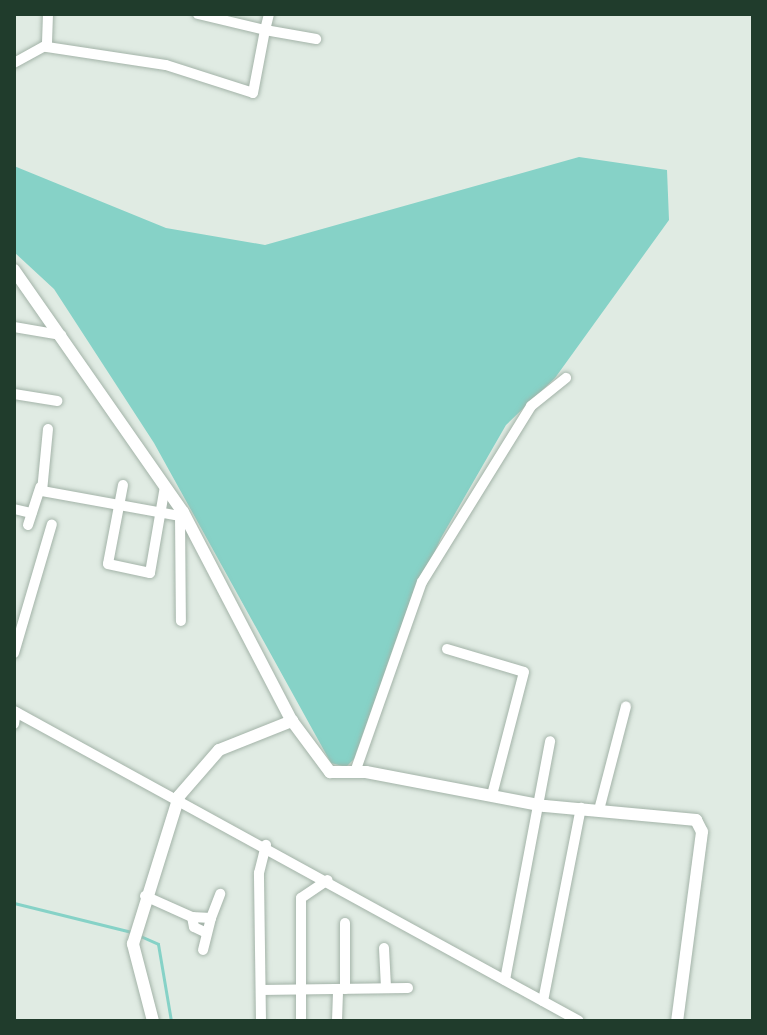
<!DOCTYPE html>
<html>
<head>
<meta charset="utf-8">
<style>
  body { margin:0 }
  #map { position:relative; width:767px; height:1035px; overflow:hidden; background:#e0ebe3; font-family:"Exo 2",sans-serif }
  div>[style] { position:absolute }
  .water>* { inset:0; background:#86d2c7 }
  .stream>* { height:3px; margin:-1.5px; padding:0 1.5px; transform-origin:1.5px; border-radius:1.5px; background:#86d2c7 }
  .roads { filter:drop-shadow(0 0 2px #a3b3a8) drop-shadow(0 0 2px #a3b3a8) }
  .minor>* { height:10px; margin:-5px; padding:0 5px; transform-origin:5px; border-radius:5px; background:#fff }
  .tertiary>* { height:12px; margin:-6px; padding:0 6px; transform-origin:6px; border-radius:6px; background:#fff }
  span { translate:-50% -50%; white-space:nowrap; text-align:center; line-height:1.15; -webkit-text-stroke:7px #f0f8f2; paint-order:stroke }
  .frame { position:absolute; inset:0; border:16px solid #203c2c; pointer-events:none }
</style>
</head>
<body>
<div id="map">
  <div class="water">
    <i style="clip-path:polygon(579px 157px,667px 170px,669px 220px,555px 378px,506px 425px,441px 538px,403px 622px,356px 757px,346px 767px,331px 763px,154px 443px,54px 289px,14px 252px,14px 166px,166px 228px,265px 245px)"></i>
  </div>
  <div class="stream">
    <i style="left:14px;top:903px;width:121px;rotate:13.9deg"></i>
    <i style="left:138px;top:935px;width:22px;rotate:24deg"></i>
    <i style="left:158px;top:944px;width:78px;rotate:80.4deg"></i>
  </div>
  <div class="roads">
    <div class="minor">
      <i style="left:48px;top:14px;width:33px;rotate:92deg"></i>
      <i style="left:47px;top:47px;width:120px;rotate:8.6deg"></i>
      <i style="left:166px;top:65px;width:91px;rotate:17.8deg"></i>
      <i style="left:253px;top:93px;width:64px;rotate:-79.2deg"></i>
      <i style="left:265px;top:30px;width:69px;rotate:-166.6deg"></i>
      <i style="left:269px;top:14px;width:16px;rotate:104deg"></i>
      <i style="left:265px;top:30px;width:52px;rotate:10deg"></i>
      <i style="left:14px;top:63px;width:35px;rotate:-29deg"></i>
      <i style="left:14px;top:327px;width:48px;rotate:9.7deg"></i>
      <i style="left:14px;top:394px;width:44px;rotate:9.2deg"></i>
      <i style="left:48px;top:429px;width:62px;rotate:95.5deg"></i>
      <i style="left:42px;top:491px;width:145px;rotate:10.3deg"></i>
      <i style="left:123px;top:485px;width:80px;rotate:100.8deg"></i>
      <i style="left:108px;top:564px;width:43px;rotate:12.1deg"></i>
      <i style="left:150px;top:573px;width:88px;rotate:-80.2deg"></i>
      <i style="left:14px;top:509px;width:18px;rotate:13deg"></i>
      <i style="left:180px;top:516px;width:105px;rotate:89.5deg"></i>
      <i style="left:28px;top:525px;width:40px;rotate:-72deg"></i>
      <i style="left:447px;top:649px;width:80px;rotate:16.6deg"></i>
      <i style="left:524px;top:672px;width:127px;rotate:104.6deg"></i>
      <i style="left:14px;top:653px;width:134px;rotate:-73.6deg"></i>
      <i style="left:14px;top:711px;width:644px;rotate:28.75deg"></i>
      <i style="left:14px;top:724px;width:12px;rotate:-81deg"></i>
      <i style="left:355px;top:772px;width:201px;rotate:-70.6deg"></i>
      <i style="left:422px;top:582px;width:207px;rotate:-58.2deg"></i>
      <i style="left:531px;top:406px;width:45px;rotate:-38.7deg"></i>
      <i style="left:599px;top:810px;width:107px;rotate:-75.4deg"></i>
      <i style="left:145px;top:896px;width:51px;rotate:24.1deg"></i>
      <i style="left:192px;top:917px;width:10px;rotate:79deg"></i>
      <i style="left:194px;top:927px;width:14px;rotate:25deg"></i>
      <i style="left:192px;top:917px;width:19px;rotate:3deg"></i>
      <i style="left:211px;top:918px;width:33px;rotate:104deg"></i>
      <i style="left:211px;top:918px;width:26px;rotate:-69deg"></i>
      <i style="left:384px;top:948px;width:40px;rotate:87.1deg"></i>
      <i style="left:505px;top:980px;width:243px;rotate:-79.3deg"></i>
      <i style="left:345px;top:989px;width:66px;rotate:-90deg"></i>
      <i style="left:261px;top:990px;width:147px;rotate:-0.8deg"></i>
      <i style="left:543px;top:1001px;width:197px;rotate:-78.9deg"></i>
      <i style="left:261px;top:1021px;width:148px;rotate:-90.8deg"></i>
      <i style="left:259px;top:873px;width:29px;rotate:-76deg"></i>
      <i style="left:301px;top:1021px;width:123px;rotate:-90deg"></i>
      <i style="left:301px;top:898px;width:32px;rotate:-34deg"></i>
      <i style="left:337px;top:1021px;width:32px;rotate:-88deg"></i>
    </div>
    <div class="tertiary">
      <i style="left:14px;top:270px;width:295px;rotate:55.1deg"></i>
      <i style="left:183px;top:512px;width:236px;rotate:62.5deg"></i>
      <i style="left:292px;top:721px;width:64px;rotate:53.3deg"></i>
      <i style="left:330px;top:772px;width:36px"></i>
      <i style="left:366px;top:772px;width:182px;rotate:10.8deg"></i>
      <i style="left:545px;top:806px;width:152px;rotate:5.3deg"></i>
      <i style="left:696px;top:820px;width:13px;rotate:63deg"></i>
      <i style="left:702px;top:832px;width:191px;rotate:97.5deg"></i>
      <i style="left:153px;top:1021px;width:80px;rotate:-104.6deg"></i>
      <i style="left:133px;top:944px;width:155px;rotate:-72.7deg"></i>
      <i style="left:179px;top:796px;width:61px;rotate:-49deg"></i>
      <i style="left:219px;top:750px;width:79px;rotate:-21.7deg"></i>
    </div>
  </div>
  <div class="frame"></div>
</div>
</body>
</html>
